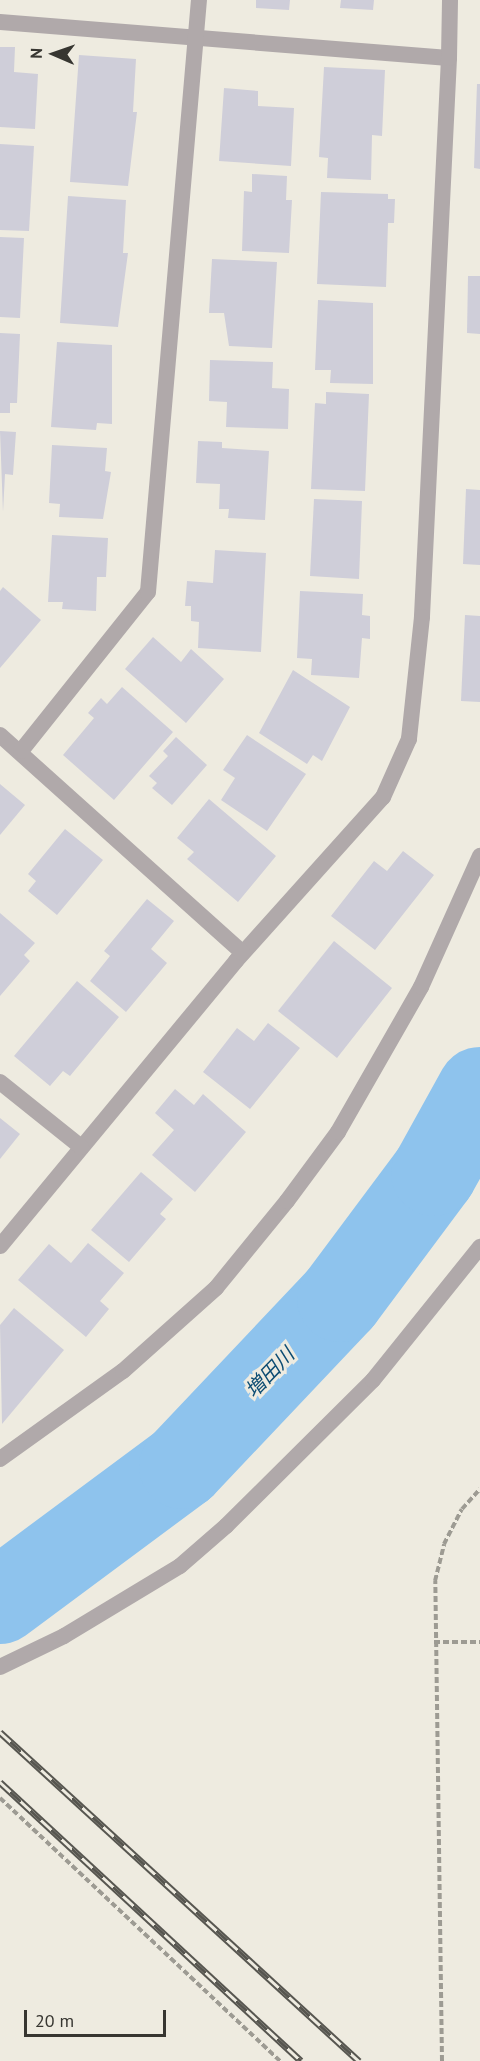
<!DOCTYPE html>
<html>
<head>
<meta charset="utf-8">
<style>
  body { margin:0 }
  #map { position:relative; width:480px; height:2061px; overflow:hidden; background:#eeebe0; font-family:"PT Sans","Noto Sans JP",sans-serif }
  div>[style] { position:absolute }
  .river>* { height:86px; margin:-43px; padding:0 43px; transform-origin:43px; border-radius:43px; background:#8ec3ed }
  .building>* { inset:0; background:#cfced9 }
  .path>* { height:4px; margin-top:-2px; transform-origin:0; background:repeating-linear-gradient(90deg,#9d9b93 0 6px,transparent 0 9px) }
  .minor>* { height:16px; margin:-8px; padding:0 8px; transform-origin:8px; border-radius:8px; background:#b0a9aa }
  .rail>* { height:7px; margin-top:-3.5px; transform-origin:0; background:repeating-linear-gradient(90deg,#eeebe0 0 14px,#575650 0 28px); box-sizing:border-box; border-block:2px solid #575650 }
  span { translate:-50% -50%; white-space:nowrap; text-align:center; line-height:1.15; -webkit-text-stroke:6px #eeebe0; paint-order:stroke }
  .water-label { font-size:20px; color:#0c4c73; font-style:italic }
  .north { position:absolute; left:24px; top:24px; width:60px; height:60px; -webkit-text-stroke:4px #eeebe0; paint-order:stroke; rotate:272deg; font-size:16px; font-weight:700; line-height:24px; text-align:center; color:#373631 }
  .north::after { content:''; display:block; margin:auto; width:21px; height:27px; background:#373631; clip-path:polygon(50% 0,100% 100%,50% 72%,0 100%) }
  .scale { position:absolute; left:24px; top:2010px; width:142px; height:27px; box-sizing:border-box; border:3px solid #373631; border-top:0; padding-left:8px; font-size:18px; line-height:21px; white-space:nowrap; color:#373631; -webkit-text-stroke:4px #eeebe0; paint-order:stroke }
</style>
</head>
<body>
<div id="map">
  <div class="river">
    <i style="left:0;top:1601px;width:227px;rotate:-36.6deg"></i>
    <i style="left:182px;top:1466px;width:230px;rotate:-46.6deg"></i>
    <i style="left:340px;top:1299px;width:157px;rotate:-53.3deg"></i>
    <i style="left:434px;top:1173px;width:95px;rotate:-61deg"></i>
  </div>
  <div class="building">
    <i style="clip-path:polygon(256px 0,290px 0,289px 10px,256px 8px)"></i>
    <i style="clip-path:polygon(341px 0,374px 0,373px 10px,340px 8px)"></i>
    <i style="clip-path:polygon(0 47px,15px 47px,14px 72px,38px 74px,35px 129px,0 127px)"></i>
    <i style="clip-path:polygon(79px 55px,136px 59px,133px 112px,137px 112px,128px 186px,70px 182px)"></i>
    <i style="clip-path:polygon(324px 67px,385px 70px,382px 136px,372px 135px,371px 180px,327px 178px,328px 158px,319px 157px)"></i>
    <i style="clip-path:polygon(477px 84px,480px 84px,480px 169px,474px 168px)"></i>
    <i style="clip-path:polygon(224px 88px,258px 91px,258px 106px,294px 108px,291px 166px,219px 161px)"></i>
    <i style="clip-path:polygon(0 144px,34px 146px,29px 231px,0 230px)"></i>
    <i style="clip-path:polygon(252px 174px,287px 176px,286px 200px,292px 200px,289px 253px,242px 251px,244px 191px,252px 192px)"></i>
    <i style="clip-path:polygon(321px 192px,388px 194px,388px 199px,395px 199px,394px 223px,388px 223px,386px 287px,317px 284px)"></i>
    <i style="clip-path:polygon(68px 196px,126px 200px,123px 253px,128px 253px,118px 327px,60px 323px)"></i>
    <i style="clip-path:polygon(0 237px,24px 238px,20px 318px,0 317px)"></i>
    <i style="clip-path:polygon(212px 259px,277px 262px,272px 348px,229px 346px,224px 313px,209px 313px)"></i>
    <i style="clip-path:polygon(468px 276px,480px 276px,480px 334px,467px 333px)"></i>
    <i style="clip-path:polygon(318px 300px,373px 303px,373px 384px,330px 383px,331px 370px,315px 370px)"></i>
    <i style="clip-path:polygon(0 333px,20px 334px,17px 403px,10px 403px,10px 413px,0 413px)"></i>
    <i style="clip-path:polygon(57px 342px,112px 345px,112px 424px,97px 423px,96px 430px,51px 427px)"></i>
    <i style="clip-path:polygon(210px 360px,273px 362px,272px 388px,289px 389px,288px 429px,226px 427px,227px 402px,209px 401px)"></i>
    <i style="clip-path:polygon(326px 392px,369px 394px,365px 491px,311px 489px,315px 403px,326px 404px)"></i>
    <i style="clip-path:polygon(0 431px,16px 432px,13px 475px,5px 474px,3px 512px)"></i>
    <i style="clip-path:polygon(198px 441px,222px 442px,222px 448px,269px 451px,265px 520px,228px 518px,229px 509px,219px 509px,220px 484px,196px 483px)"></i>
    <i style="clip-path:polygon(52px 445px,107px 448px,105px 471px,111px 472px,103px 519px,59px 517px,60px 504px,49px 503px)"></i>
    <i style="clip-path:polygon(466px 489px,480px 490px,480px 565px,463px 564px)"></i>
    <i style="clip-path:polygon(314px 499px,362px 501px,359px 579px,310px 576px)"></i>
    <i style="clip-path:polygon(52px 535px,108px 538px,106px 577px,97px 577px,96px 611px,62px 609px,63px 602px,48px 602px)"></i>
    <i style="clip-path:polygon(215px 550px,266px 553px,261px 652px,198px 648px,199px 622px,191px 621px,191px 606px,185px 606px,187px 581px,213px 583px)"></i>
    <i style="clip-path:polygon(3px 587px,41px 620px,0 668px,0 591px)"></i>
    <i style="clip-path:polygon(300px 591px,363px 594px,362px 615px,370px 616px,370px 639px,362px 638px,359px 678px,311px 675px,312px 659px,297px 658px)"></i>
    <i style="clip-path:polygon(465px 615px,480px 616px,480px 702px,461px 701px)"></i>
    <i style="clip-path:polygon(153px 637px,181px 662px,191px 649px,224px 679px,186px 723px,125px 669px)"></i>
    <i style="clip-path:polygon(293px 670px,350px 707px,322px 761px,313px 755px,307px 764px,259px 733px)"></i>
    <i style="clip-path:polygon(122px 687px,173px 732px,114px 800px,63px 755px,94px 718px,88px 713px,101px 698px,107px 704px)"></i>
    <i style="clip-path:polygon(247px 735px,306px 774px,267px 831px,221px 800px,235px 778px,223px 770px)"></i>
    <i style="clip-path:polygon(176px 737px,207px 765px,172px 805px,152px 788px,157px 783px,149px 776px,168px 756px,163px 751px)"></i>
    <i style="clip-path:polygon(0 784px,25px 805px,0 835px)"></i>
    <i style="clip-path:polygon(209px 799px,276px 856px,238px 902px,187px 859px,194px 852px,177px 838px)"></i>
    <i style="clip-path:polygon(65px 829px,103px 860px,57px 915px,28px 891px,36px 881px,28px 874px)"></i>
    <i style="clip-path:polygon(403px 851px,434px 875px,375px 950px,331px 916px,374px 861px,387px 871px)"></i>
    <i style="clip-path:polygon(147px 899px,174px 921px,151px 949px,167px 963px,126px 1012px,90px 981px,110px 956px,104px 951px)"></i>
    <i style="clip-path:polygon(0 913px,35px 943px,24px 955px,30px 961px,0 996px)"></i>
    <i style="clip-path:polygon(334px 941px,392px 988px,337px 1058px,278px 1011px)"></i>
    <i style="clip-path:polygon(77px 981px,119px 1017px,70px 1076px,63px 1071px,50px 1086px,14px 1056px)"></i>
    <i style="clip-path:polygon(268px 1023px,300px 1048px,250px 1109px,203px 1072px,237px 1028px,254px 1041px)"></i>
    <i style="clip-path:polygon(175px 1089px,194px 1105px,203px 1094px,246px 1132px,195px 1192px,152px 1155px,174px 1130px,155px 1113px)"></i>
    <i style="clip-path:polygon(0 1118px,20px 1134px,0 1159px)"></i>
    <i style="clip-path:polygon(141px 1172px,173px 1199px,160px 1214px,166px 1219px,129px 1262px,91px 1230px)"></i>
    <i style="clip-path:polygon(88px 1243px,124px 1273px,100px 1301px,109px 1309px,86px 1337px,18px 1280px,49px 1244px,71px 1263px)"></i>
    <i style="clip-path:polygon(14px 1308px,64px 1350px,2px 1424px,0 1325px)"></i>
  </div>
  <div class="path">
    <i style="left:434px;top:1642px;width:46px"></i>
    <i style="left:0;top:1798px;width:384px;rotate:43.2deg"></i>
    <i style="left:442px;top:2061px;width:480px;rotate:-90.8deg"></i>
    <i style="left:435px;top:1581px;width:38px;rotate:-76deg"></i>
    <i style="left:444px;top:1544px;width:39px;rotate:-63deg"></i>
    <i style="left:462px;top:1509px;width:27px;rotate:-48deg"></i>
  </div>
  <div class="minor">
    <i style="left:0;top:22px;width:450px;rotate:4.6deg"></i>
    <i style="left:449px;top:58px;width:560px;rotate:92.77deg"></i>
    <i style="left:422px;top:617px;width:123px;rotate:96.1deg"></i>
    <i style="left:409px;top:739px;width:64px;rotate:114.1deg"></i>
    <i style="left:383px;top:797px;width:220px;rotate:131.9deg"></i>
    <i style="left:236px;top:961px;width:370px;rotate:129.6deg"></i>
    <i style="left:449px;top:58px;width:58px;rotate:-89deg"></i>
    <i style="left:0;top:735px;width:326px;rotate:41.9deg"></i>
    <i style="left:21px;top:751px;width:203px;rotate:-51.4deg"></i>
    <i style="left:148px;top:592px;width:594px;rotate:-85.08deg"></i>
    <i style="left:0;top:1082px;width:104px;rotate:38.7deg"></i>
    <i style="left:0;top:1459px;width:151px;rotate:-35.6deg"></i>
    <i style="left:123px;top:1371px;width:125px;rotate:-41.7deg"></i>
    <i style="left:216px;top:1288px;width:112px;rotate:-50.8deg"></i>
    <i style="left:287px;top:1201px;width:86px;rotate:-53.5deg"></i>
    <i style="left:338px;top:1132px;width:167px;rotate:-60.2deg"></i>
    <i style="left:421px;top:987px;width:144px;rotate:-65.8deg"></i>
    <i style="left:0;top:1667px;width:71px;rotate:-25.8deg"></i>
    <i style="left:64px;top:1636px;width:135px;rotate:-31.1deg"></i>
    <i style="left:180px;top:1566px;width:61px;rotate:-41deg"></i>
    <i style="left:226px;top:1526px;width:207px;rotate:-44.8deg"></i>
    <i style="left:373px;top:1380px;width:171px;rotate:-51.2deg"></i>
  </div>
  <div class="rail">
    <i style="left:0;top:1732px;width:487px;rotate:42.5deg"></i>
    <i style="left:0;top:1782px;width:410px;rotate:42.8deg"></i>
  </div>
  <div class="water-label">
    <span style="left:270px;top:1373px;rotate:-46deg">増田川</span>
  </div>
  <div class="north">N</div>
  <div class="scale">20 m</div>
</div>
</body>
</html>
